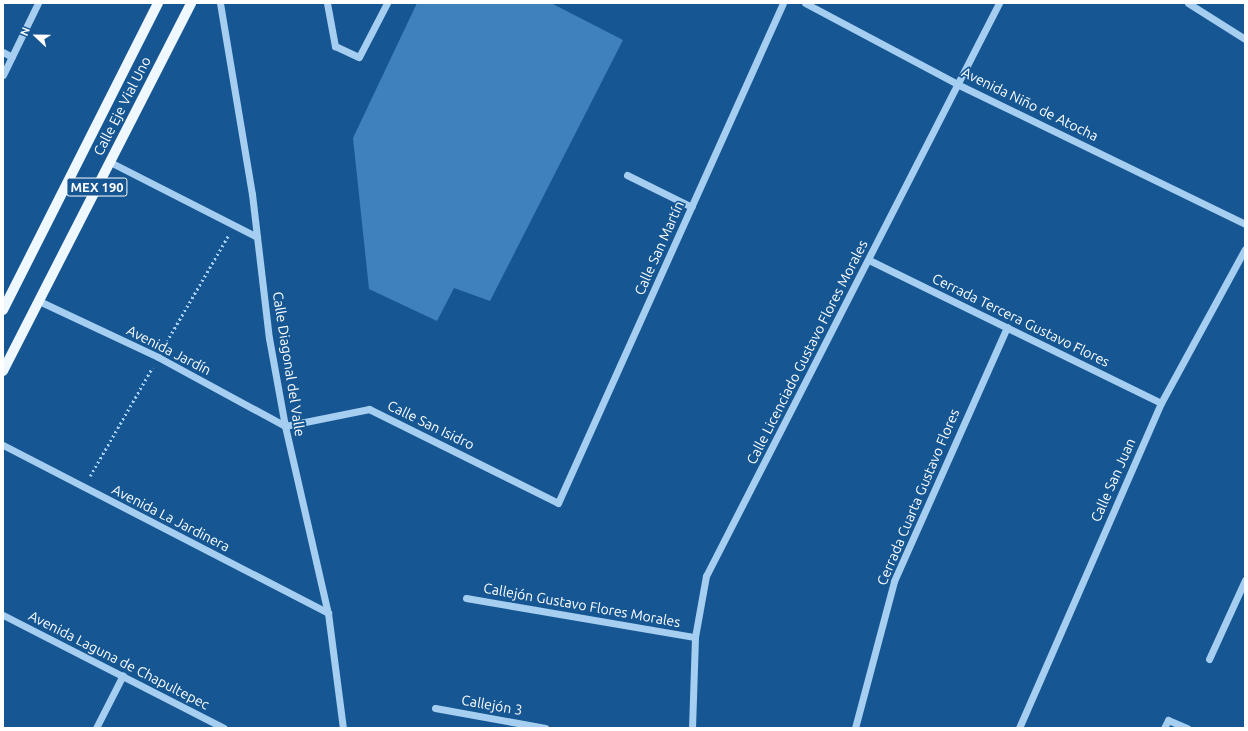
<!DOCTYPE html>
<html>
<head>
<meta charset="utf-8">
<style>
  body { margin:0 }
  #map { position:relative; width:1248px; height:731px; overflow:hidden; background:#165793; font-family:Ubuntu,sans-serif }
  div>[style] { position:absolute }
  .building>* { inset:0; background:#3e81bb }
  .path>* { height:2.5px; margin-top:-1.25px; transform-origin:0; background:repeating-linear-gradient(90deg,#a5cef1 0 2px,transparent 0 5px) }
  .minor>* { height:7px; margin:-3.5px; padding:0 3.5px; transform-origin:3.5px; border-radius:3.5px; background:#a5cef1 }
  .major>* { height:10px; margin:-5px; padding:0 5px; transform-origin:5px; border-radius:5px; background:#eff7ff }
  span { translate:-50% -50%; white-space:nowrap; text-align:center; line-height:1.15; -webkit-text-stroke:3.5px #165793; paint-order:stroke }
  .shield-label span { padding:1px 3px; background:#165793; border:1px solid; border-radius:3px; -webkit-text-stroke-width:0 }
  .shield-label { font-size:13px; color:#fff; font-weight:700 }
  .street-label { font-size:14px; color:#fff }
  .frame { position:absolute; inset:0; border:4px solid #fff; pointer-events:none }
  .north { position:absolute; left:16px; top:16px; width:40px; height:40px; -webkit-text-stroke:3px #165793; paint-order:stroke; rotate:292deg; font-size:11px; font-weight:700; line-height:16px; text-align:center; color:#fff }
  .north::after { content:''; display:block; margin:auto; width:14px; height:18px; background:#fff; clip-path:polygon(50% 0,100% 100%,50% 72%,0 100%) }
</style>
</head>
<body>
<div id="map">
  <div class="building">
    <i style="clip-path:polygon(417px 3px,551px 3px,623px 40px,490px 301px,454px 288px,437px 321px,369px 289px,353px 138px)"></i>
  </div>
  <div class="path">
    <i style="left:164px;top:346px;width:127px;rotate:-59.8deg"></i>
    <i style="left:90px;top:476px;width:125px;rotate:-60.1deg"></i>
  </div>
  <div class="minor">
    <i style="left:220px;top:3px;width:194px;rotate:80.5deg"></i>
    <i style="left:252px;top:194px;width:145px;rotate:83.3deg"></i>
    <i style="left:269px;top:338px;width:89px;rotate:79.7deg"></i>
    <i style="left:285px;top:426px;width:192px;rotate:77.1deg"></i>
    <i style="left:328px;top:613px;width:116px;rotate:82.6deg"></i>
    <i style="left:327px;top:3px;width:44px;rotate:79.5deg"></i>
    <i style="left:335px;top:46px;width:26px;rotate:25deg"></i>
    <i style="left:359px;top:57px;width:61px;rotate:-62.6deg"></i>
    <i style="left:805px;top:3px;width:174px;rotate:28deg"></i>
    <i style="left:959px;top:85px;width:318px;rotate:25.9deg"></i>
    <i style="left:1188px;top:3px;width:67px;rotate:32.3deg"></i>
    <i style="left:3px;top:52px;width:10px;rotate:29deg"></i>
    <i style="left:3px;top:75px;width:80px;rotate:-64.1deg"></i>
    <i style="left:110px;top:162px;width:165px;rotate:27deg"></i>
    <i style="left:627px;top:175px;width:72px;rotate:26.2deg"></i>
    <i style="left:869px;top:260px;width:325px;rotate:26.1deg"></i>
    <i style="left:39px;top:301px;width:132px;rotate:25.2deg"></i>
    <i style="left:158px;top:357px;width:145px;rotate:28.5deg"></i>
    <i style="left:285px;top:426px;width:86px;rotate:-11.4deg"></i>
    <i style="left:369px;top:409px;width:211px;rotate:26.4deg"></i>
    <i style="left:558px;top:503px;width:548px;rotate:-65.77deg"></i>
    <i style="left:3px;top:445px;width:366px;rotate:27.3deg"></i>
    <i style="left:466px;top:598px;width:232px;rotate:9.7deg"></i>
    <i style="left:3px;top:615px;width:248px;rotate:27.1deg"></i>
    <i style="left:1209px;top:659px;width:87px;rotate:-65.5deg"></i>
    <i style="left:435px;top:708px;width:112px;rotate:10.3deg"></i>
    <i style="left:96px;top:728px;width:59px;rotate:-63deg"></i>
    <i style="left:692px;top:728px;width:91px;rotate:-88.1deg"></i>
    <i style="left:695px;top:637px;width:62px;rotate:-79.8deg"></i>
    <i style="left:706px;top:576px;width:644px;rotate:-62.92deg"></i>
    <i style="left:855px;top:728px;width:152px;rotate:-75.1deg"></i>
    <i style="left:894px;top:581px;width:278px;rotate:-66deg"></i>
    <i style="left:1019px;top:728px;width:355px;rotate:-66.4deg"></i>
    <i style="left:1161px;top:403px;width:175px;rotate:-61.4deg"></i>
    <i style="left:1164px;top:728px;width:9px;rotate:-63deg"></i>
    <i style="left:1168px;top:720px;width:21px;rotate:23deg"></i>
  </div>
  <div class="major">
    <i style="left:3px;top:310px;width:344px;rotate:-63.2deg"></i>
    <i style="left:3px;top:371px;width:413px;rotate:-62.9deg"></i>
  </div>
  <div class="shield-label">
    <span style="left:97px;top:187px">MEX 190</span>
  </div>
  <div class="street-label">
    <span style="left:1030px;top:104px;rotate:26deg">Avenida Niño de Atocha</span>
    <span style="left:122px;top:106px;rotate:-63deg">Calle Eje Vial Uno</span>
    <span style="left:659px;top:248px;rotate:-66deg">Calle San Martín</span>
    <span style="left:1021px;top:320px;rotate:26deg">Cerrada Tercera Gustavo Flores</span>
    <span style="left:169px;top:350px;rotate:27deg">Avenida Jardín</span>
    <span style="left:807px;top:352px;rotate:-63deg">Calle Licenciado Gustavo Flores Morales</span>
    <span style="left:289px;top:364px;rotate:81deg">Calle Diagonal del Valle</span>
    <span style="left:431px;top:425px;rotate:26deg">Calle San Isidro</span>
    <span style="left:1113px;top:480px;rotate:-66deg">Calle San Juan</span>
    <span style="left:918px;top:497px;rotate:-67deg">Cerrada Cuarta Gustavo Flores</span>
    <span style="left:171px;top:518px;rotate:27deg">Avenida La Jardinera</span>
    <span style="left:582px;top:605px;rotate:10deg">Callejón Gustavo Flores Morales</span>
    <span style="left:119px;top:660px;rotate:27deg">Avenida Laguna de Chapultepec</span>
    <span style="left:492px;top:705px;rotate:10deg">Callejón 3</span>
  </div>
  <div class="frame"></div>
  <div class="north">N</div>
</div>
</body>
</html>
